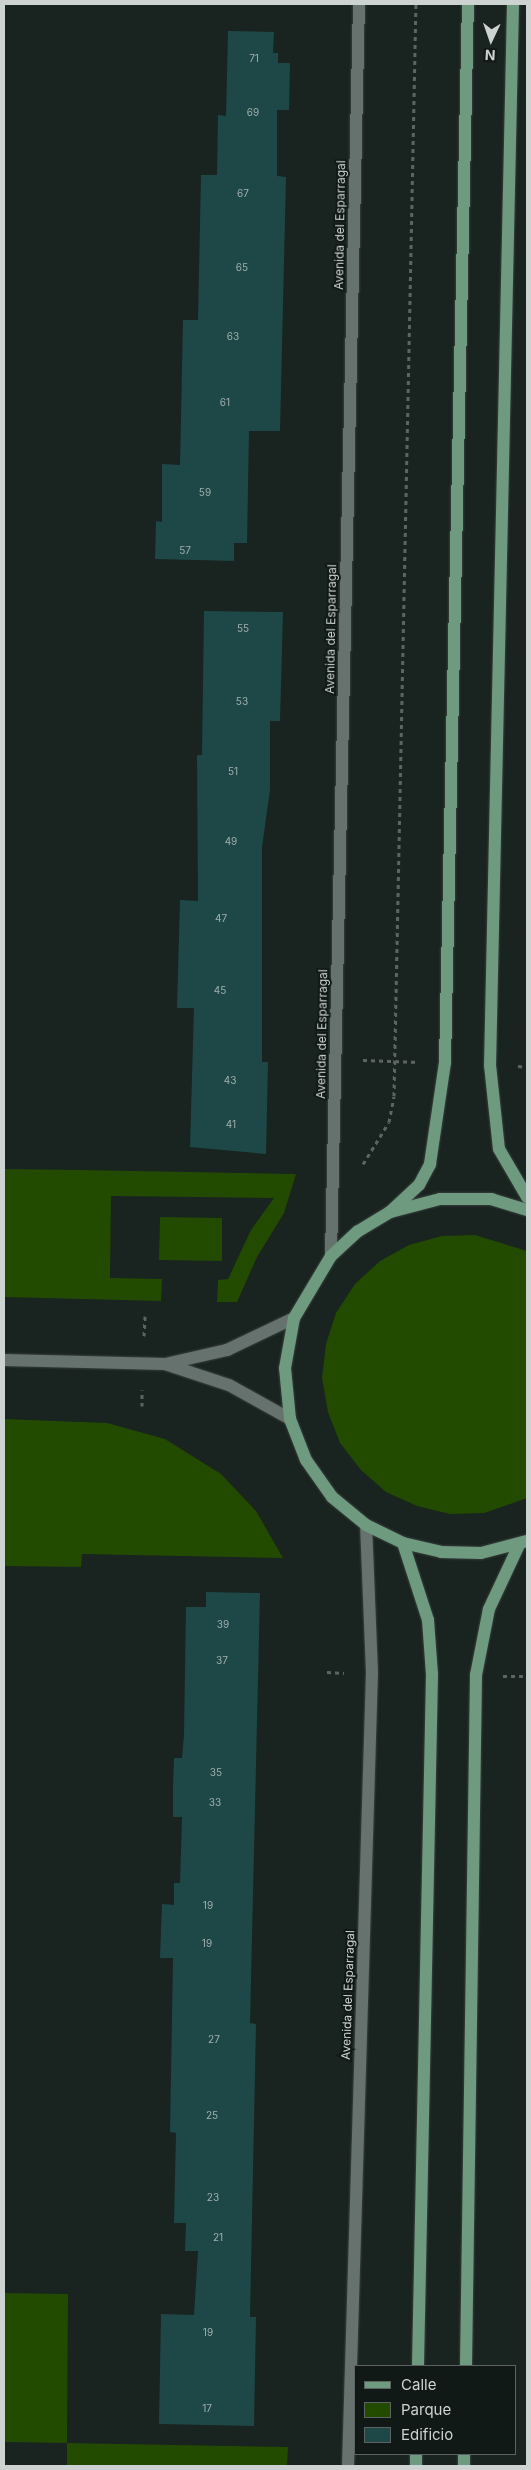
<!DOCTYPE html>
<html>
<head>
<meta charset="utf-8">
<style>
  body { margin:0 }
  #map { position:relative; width:531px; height:2470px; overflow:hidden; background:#19231f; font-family:Inter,sans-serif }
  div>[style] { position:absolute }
  .green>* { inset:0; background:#224b00 }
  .building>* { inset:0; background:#1e4847 }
  .path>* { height:3px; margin-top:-1.5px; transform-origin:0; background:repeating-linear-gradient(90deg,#5c6561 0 4px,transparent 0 8px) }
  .roads { filter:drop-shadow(0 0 1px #38403d) drop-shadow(0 0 1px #38403d) }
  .minor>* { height:12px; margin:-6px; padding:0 6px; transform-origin:6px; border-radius:6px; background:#66726e }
  .major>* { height:12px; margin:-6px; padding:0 6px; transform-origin:6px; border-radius:6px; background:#6e9a7f }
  span { translate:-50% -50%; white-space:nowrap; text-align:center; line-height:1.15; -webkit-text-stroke:4px #101916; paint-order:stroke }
  .number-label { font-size:10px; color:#a1b0ae }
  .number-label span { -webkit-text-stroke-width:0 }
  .street-label { font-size:12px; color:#cdd3d1 }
  .frame { position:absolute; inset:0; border:5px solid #cdd3d1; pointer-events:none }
  .legend { position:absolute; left:354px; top:2365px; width:162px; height:90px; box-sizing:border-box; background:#101916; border:1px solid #5c6361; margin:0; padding:6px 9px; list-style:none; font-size:15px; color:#cdd3d1 }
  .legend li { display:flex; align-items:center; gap:10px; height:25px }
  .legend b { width:25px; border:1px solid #5c6361 }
  .north { position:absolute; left:466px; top:15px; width:50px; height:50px; -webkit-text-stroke:4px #101916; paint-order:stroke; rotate:183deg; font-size:14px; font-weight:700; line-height:20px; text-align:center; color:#cdd3d1 }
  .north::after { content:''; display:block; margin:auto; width:18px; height:22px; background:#cdd3d1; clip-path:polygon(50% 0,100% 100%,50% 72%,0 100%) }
</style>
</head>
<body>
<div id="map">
  <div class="green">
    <i style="clip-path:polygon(4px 1169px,80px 1170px,296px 1174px,284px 1213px,257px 1257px,237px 1302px,217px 1302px,218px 1280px,228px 1279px,251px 1230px,274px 1198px,111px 1196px,110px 1278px,162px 1279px,161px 1301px,4px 1297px)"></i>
    <i style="clip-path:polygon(160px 1217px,222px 1218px,222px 1261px,159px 1260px)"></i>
    <i style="clip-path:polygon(475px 1235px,527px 1251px,527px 1498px,484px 1513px,450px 1514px,417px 1506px,386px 1492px,361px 1470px,340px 1443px,328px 1412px,322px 1378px,326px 1344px,336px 1313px,355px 1284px,380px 1261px,409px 1245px,442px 1236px)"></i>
    <i style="clip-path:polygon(4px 1419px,107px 1423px,165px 1439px,221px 1474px,256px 1511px,283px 1558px,82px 1554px,81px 1567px,4px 1566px)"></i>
    <i style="clip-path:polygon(4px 2293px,68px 2294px,67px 2443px,288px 2447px,287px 2466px,67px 2466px,67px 2443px,4px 2442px)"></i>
  </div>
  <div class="building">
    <i style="clip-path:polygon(228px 31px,274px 32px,273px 53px,278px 53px,278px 63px,290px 63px,289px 110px,277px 110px,277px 176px,286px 177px,280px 431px,249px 431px,247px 543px,234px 543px,234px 561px,155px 559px,156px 521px,162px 522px,162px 464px,180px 465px,183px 320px,198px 320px,201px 175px,217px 175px,218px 115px,226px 116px)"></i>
    <i style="clip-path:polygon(204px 611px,283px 612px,280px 721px,270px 721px,270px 790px,262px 847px,262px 1062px,268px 1062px,266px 1154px,190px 1147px,194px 1008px,177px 1008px,180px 900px,198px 901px,197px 755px,202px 755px)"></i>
    <i style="clip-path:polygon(206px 1592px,260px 1593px,250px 2023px,256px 2024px,250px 2317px,256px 2317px,254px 2426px,159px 2424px,161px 2314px,194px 2315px,198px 2251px,185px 2251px,186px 2223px,174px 2223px,176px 2133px,170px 2132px,173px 1958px,160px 1958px,162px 1904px,174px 1905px,174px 1883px,180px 1883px,182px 1817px,173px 1817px,173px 1787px,174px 1758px,182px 1758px,184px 1735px,186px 1607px,206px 1607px)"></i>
  </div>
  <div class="path">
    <i style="left:363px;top:1060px;width:56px;rotate:2deg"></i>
    <i style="left:518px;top:1066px;width:9px;rotate:6deg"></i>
    <i style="left:363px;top:1164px;width:49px;rotate:-58.2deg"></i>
    <i style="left:389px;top:1122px;width:26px;rotate:-79deg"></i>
    <i style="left:394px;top:1096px;width:1092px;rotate:-88.85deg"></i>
    <i style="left:144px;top:1336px;width:20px;rotate:-87deg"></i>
    <i style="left:142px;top:1406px;width:16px;rotate:-90deg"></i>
    <i style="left:327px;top:1672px;width:17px;rotate:3deg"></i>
    <i style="left:503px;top:1676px;width:24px"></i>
  </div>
  <div class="roads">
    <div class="minor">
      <i style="left:331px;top:1256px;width:1252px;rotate:-88.72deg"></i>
      <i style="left:4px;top:1360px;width:161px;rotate:1.4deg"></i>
      <i style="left:165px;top:1364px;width:64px;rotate:-12.7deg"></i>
      <i style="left:227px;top:1350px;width:74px;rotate:-25.5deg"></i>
      <i style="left:165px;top:1364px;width:67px;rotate:18.2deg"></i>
      <i style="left:229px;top:1385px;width:70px;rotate:29.1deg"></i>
      <i style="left:348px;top:2466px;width:793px;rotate:-88.27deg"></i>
      <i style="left:372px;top:1673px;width:148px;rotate:-92.3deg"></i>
    </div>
    <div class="major">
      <i style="left:513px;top:4px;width:1061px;rotate:91.24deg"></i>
      <i style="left:490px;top:1065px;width:84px;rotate:83.9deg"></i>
      <i style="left:499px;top:1149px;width:56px;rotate:59.7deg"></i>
      <i style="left:527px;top:1210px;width:37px;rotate:-163deg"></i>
      <i style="left:492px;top:1199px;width:52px;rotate:180deg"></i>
      <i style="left:440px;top:1199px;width:52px;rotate:165.4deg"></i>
      <i style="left:390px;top:1212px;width:37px;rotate:149deg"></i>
      <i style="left:358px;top:1231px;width:37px;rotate:137deg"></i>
      <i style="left:331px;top:1256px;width:72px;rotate:120.8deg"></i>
      <i style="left:294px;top:1318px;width:51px;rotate:100.2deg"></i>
      <i style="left:285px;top:1368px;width:51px;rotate:84.4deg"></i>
      <i style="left:290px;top:1419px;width:44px;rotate:68.7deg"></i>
      <i style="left:306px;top:1460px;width:45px;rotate:54.9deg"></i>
      <i style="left:332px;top:1497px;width:44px;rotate:39.5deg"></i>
      <i style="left:366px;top:1525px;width:41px;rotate:25.9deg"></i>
      <i style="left:403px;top:1543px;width:39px;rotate:13deg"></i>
      <i style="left:441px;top:1552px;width:40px;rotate:1.4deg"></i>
      <i style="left:481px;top:1553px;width:48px;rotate:-14.6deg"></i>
      <i style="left:390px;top:1212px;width:40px;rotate:-43deg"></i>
      <i style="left:419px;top:1185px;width:24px;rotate:-62deg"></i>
      <i style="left:430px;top:1164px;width:102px;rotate:-81.6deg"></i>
      <i style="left:445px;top:1063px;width:1059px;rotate:-88.76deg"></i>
      <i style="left:403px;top:1543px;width:81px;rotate:72deg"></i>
      <i style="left:428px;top:1620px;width:54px;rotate:85.8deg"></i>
      <i style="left:432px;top:1674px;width:692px;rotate:91.16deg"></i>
      <i style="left:466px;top:2366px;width:691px;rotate:-89.17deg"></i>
      <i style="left:476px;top:1675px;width:67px;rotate:-78.9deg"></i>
      <i style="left:489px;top:1609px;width:71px;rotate:-64.9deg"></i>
      <i style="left:416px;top:2466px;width:12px;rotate:-90deg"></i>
      <i style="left:464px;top:2466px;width:12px;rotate:-90deg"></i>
    </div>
  </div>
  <div class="number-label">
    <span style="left:254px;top:59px">71</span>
    <span style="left:253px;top:113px">69</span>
    <span style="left:243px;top:194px">67</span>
    <span style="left:242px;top:268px">65</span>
    <span style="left:233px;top:337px">63</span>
    <span style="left:225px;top:403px">61</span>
    <span style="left:205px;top:493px">59</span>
    <span style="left:185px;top:551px">57</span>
    <span style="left:243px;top:629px">55</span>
    <span style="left:242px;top:702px">53</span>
    <span style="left:233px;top:772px">51</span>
    <span style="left:231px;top:842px">49</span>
    <span style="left:221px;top:919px">47</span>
    <span style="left:220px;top:991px">45</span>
    <span style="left:230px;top:1081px">43</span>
    <span style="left:231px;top:1125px">41</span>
    <span style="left:223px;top:1625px">39</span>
    <span style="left:222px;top:1661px">37</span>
    <span style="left:216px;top:1773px">35</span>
    <span style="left:215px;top:1803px">33</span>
    <span style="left:208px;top:1906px">19</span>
    <span style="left:207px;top:1944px">19</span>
    <span style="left:214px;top:2040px">27</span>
    <span style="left:212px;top:2116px">25</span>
    <span style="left:213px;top:2198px">23</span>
    <span style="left:218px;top:2238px">21</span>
    <span style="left:208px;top:2333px">19</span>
    <span style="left:207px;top:2409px">17</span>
  </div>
  <div class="street-label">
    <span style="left:340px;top:225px;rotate:-89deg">Avenida del Esparragal</span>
    <span style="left:331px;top:629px;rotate:-89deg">Avenida del Esparragal</span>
    <span style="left:322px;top:1034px;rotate:-89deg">Avenida del Esparragal</span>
    <span style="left:348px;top:1995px;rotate:-88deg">Avenida del Esparragal</span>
  </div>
  <div class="frame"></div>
  <ul class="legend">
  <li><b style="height:6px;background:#6e9a7f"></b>Calle</li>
  <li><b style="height:14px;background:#224b00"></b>Parque</li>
  <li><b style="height:14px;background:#1e4847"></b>Edificio</li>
  </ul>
  <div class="north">N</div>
</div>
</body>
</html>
